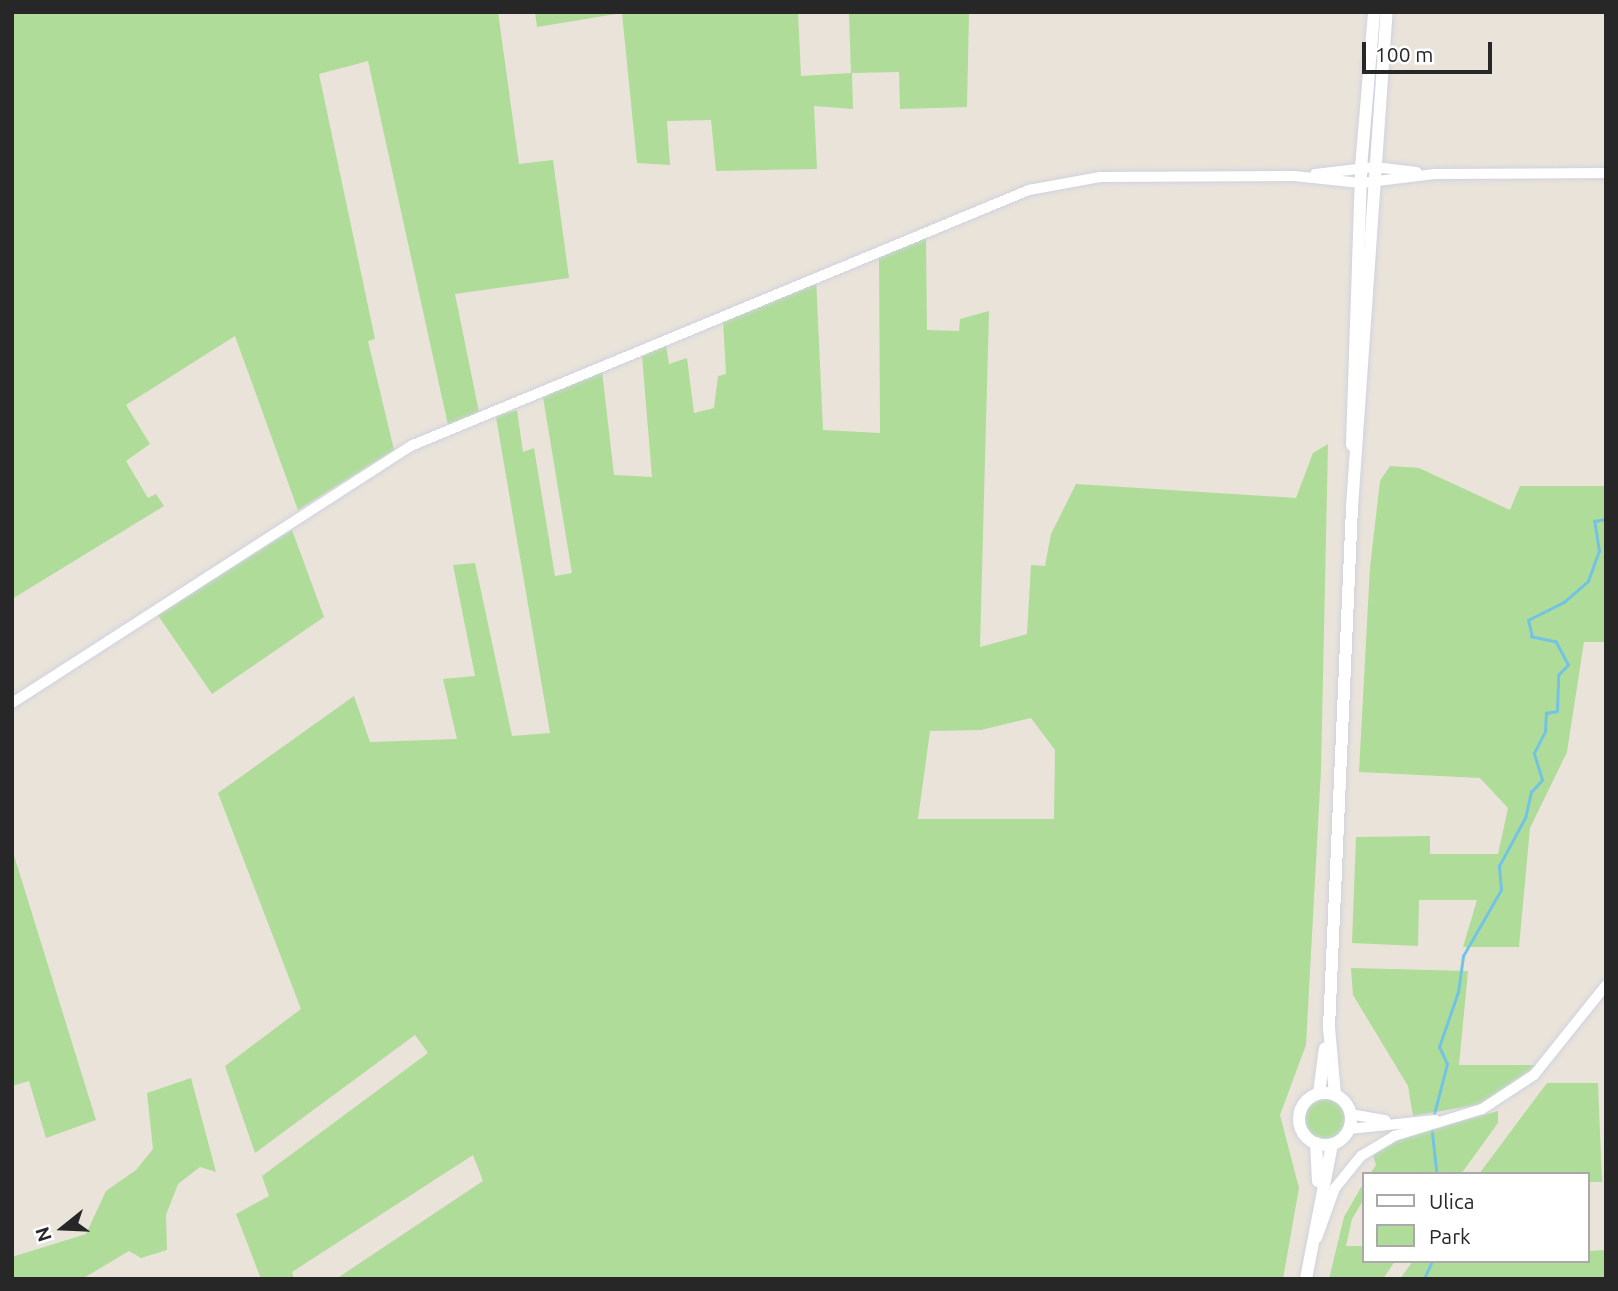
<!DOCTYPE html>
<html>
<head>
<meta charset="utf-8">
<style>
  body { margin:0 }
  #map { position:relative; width:1618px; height:1291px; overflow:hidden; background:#e9e3da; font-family:Ubuntu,sans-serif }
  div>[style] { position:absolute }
  .green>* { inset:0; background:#afdc99 }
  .round { border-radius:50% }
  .stream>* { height:2.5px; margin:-1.25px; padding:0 1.25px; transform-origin:1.25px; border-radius:1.25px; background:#73c3e4 }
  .roads { filter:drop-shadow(0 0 2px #cfd2df) drop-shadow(0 0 2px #cfd2df) }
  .tertiary>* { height:10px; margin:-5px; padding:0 5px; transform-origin:5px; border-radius:5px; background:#fff }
  .secondary>* { height:12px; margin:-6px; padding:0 6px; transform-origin:6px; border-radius:6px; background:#fff }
  .secondary>.ring { margin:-6px; padding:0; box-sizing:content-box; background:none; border:12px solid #fff; border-radius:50% }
  span { translate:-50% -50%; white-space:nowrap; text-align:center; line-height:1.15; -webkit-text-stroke:7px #fff; paint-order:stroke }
  .frame { position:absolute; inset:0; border:14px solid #272727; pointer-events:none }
  .legend { position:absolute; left:1362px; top:1172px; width:228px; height:91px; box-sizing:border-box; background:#fff; border:2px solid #a9a9a9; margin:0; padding:9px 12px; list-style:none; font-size:21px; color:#272727 }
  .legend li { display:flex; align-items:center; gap:14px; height:35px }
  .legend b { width:35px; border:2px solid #a9a9a9 }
  .north { position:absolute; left:28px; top:1193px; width:70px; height:70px; -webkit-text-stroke:5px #fff; paint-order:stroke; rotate:252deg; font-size:19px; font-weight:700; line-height:28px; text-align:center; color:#272727 }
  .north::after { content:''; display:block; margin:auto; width:24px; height:32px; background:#272727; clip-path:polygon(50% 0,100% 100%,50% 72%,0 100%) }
  .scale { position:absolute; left:1362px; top:42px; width:130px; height:32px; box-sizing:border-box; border:4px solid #272727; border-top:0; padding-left:9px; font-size:21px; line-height:24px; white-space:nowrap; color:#272727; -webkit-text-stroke:5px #fff; paint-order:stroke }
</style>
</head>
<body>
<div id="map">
  <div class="green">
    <i style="clip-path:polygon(12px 12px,498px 12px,519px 164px,553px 160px,569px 278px,455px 294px,479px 412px,448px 425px,368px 61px,319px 74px,375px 339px,368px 341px,394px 450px,298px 510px,235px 336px,126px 405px,150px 444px,126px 461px,148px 498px,156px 494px,164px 506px,12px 599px)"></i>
    <i style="clip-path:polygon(535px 12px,798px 12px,801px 76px,851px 73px,849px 12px,969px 12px,967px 107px,900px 109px,899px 72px,852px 73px,853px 109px,814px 106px,817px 169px,716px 171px,711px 120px,667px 121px,670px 165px,637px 163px,622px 13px,537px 27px)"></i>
    <i style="clip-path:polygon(evenodd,926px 236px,927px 330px,959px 331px,960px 319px,989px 311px,980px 647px,1027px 634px,1031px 565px,1045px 566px,1051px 534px,1076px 484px,1296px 498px,1313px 453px,1328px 444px,1321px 770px,1306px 1045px,1280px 1115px,1299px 1188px,1283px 1279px,336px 1279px,483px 1181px,473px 1155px,292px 1272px,294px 1279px,261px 1279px,236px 1214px,269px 1196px,262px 1176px,428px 1053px,415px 1035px,255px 1153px,225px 1066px,301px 1009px,218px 793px,354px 696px,370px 742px,457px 739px,443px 679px,475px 676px,453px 565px,475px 563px,512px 736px,550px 733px,496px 417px,517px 410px,523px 452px,534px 448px,555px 576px,572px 573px,543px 397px,602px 371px,614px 475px,652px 477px,642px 356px,666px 345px,669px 364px,687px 358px,694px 413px,714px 408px,718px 376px,726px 374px,723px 320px,816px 278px,823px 430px,880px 433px,879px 255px,926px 236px,1031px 718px,1055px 750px,1054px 819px,918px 819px,930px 731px,981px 730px,1031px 718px)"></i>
    <i style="clip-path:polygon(1390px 466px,1419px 468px,1510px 510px,1520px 486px,1606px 486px,1606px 642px,1584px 642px,1567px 752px,1530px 828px,1519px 947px,1463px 947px,1477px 900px,1419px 900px,1418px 946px,1352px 943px,1356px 837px,1430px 836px,1430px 854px,1498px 854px,1508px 808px,1480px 778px,1359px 772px,1370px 567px,1380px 481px)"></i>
    <i style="clip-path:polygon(292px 530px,324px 617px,212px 694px,157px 614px)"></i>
    <i style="clip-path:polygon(12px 849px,96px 1120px,46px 1138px,29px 1081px,12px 1086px)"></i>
    <i style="clip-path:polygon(1351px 968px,1468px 971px,1459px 1065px,1537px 1065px,1481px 1104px,1413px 1116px,1408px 1086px,1353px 995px)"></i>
    <i style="clip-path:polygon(191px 1078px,216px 1172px,200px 1167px,178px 1184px,166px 1215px,167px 1250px,141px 1258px,129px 1251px,82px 1279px,12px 1279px,12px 1257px,86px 1234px,106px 1191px,136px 1170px,153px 1149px,147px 1093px)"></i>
    <i style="clip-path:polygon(1547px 1083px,1598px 1083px,1602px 1182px,1588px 1182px,1588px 1174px,1479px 1174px)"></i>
    <i class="round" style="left:1303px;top:1098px;width:42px;height:42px"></i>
    <i style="clip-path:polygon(1498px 1111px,1498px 1123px,1461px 1174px,1370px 1174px,1376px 1165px,1372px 1152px,1401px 1138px)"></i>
    <i style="clip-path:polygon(1364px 1182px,1364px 1199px,1352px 1219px,1346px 1246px,1364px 1246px,1364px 1261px,1395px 1261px,1383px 1279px,1329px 1279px,1344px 1217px)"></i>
    <i style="clip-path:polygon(1605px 1250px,1606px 1279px,1400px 1279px,1413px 1261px,1588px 1261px,1588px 1251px)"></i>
  </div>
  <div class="stream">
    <i style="left:1433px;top:1118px;width:56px;rotate:-75.5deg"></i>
    <i style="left:1447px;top:1064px;width:19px;rotate:-115deg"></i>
    <i style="left:1439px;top:1047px;width:58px;rotate:-70.9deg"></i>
    <i style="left:1458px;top:992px;width:36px;rotate:-82deg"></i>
    <i style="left:1463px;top:956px;width:76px;rotate:-60.1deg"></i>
    <i style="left:1501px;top:890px;width:24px;rotate:-95deg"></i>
    <i style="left:1499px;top:866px;width:55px;rotate:-61.6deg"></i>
    <i style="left:1525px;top:818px;width:27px;rotate:-77deg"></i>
    <i style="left:1531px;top:792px;width:16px;rotate:-47deg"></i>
    <i style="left:1542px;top:780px;width:28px;rotate:-107deg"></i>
    <i style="left:1534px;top:753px;width:25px;rotate:-63deg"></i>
    <i style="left:1545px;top:731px;width:18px;rotate:-87deg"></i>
    <i style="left:1546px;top:713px;width:11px;rotate:-10deg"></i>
    <i style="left:1557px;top:711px;width:36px;rotate:-88deg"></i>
    <i style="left:1558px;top:675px;width:14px;rotate:-45deg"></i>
    <i style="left:1568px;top:665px;width:26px;rotate:-118deg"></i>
    <i style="left:1556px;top:642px;width:25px;rotate:-168deg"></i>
    <i style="left:1532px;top:637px;width:17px;rotate:-103deg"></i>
    <i style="left:1528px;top:620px;width:40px;rotate:-26.6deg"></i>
    <i style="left:1564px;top:602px;width:32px;rotate:-41deg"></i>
    <i style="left:1588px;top:581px;width:32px;rotate:-70deg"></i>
    <i style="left:1599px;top:551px;width:30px;rotate:-99deg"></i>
    <i style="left:1594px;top:521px;width:12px;rotate:-9deg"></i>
    <i style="left:1432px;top:1128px;width:46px;rotate:83.8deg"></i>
    <i style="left:1424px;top:1279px;width:20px;rotate:-66deg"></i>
  </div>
  <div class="roads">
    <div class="tertiary">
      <i style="left:1315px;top:174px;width:60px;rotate:-6.7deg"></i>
      <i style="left:1375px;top:167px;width:42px;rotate:6.8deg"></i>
      <i style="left:12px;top:703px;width:477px;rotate:-32.8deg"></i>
      <i style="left:413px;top:445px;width:667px;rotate:-22.49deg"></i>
      <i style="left:1029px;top:190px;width:72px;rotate:-10.4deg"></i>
      <i style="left:1100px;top:177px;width:194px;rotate:-0.3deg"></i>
      <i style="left:1294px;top:176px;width:67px;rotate:6deg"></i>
      <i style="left:1361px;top:183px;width:74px;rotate:-7deg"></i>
      <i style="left:1434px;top:174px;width:172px;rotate:-0.3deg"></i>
      <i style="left:1350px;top:1114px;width:36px;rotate:10deg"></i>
      <i style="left:1349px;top:1129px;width:87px;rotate:-5.9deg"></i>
      <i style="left:1317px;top:1238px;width:53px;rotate:-70.2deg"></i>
      <i style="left:1335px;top:1188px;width:41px;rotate:-50.9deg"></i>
      <i style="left:1361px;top:1156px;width:39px;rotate:-31deg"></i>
      <i style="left:1394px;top:1136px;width:92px;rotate:-17.1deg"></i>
      <i style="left:1482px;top:1109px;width:62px;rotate:-33.2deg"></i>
      <i style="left:1534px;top:1075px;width:115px;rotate:-51.3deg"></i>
    </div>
    <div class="secondary">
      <i style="left:1352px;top:445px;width:277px;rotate:-88.1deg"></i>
      <i style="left:1361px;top:168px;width:157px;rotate:-85.2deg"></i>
      <i class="ring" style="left:1299px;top:1093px;width:40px;height:40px"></i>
      <i style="left:1319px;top:1093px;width:45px;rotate:-82.4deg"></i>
      <i style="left:1335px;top:1095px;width:67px;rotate:-95.1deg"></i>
      <i style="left:1329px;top:1028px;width:522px;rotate:-87.47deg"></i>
      <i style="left:1352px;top:507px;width:496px;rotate:-86deg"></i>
      <i style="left:1316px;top:1143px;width:38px;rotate:87deg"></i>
      <i style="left:1306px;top:1279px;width:137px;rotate:-79.1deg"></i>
    </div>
  </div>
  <div class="frame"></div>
  <ul class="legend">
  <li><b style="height:9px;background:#fff"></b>Ulica</li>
  <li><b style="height:19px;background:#afdc99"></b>Park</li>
  </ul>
  <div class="north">N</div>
  <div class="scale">100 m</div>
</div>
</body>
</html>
